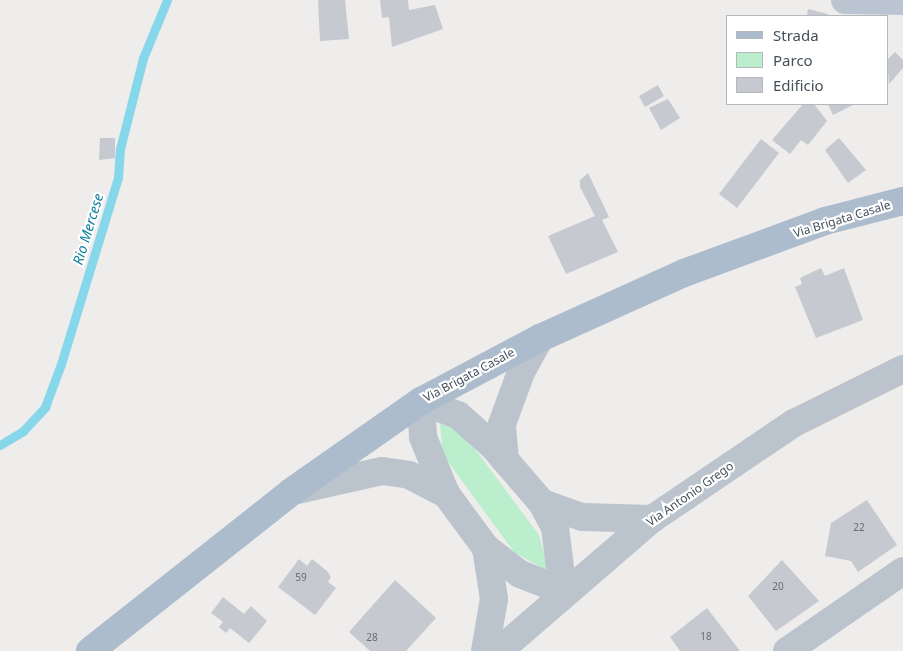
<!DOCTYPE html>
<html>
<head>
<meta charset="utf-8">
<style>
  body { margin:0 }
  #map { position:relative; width:903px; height:651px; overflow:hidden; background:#efecec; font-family:"Noto Sans",sans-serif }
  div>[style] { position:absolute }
  .green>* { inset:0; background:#baeecd }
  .stream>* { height:9px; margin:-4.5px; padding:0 4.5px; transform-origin:4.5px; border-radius:4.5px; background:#87d7eb }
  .building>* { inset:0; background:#c6c9cf }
  .street>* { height:28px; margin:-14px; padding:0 14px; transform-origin:14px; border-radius:14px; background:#bbc4cc }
  .secondary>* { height:28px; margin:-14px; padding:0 14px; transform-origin:14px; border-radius:14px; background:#bac5d1 }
  .primary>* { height:28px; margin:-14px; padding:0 14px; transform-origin:14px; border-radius:14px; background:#acbccc }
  span { translate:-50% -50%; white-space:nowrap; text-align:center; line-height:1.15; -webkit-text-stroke:4.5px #fff; paint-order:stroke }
  .number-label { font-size:10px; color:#656e77 }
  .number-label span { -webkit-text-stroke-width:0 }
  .street-label { font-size:12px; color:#45505a }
  .water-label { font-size:14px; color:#0d819e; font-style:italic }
  .legend { position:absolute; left:726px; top:15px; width:162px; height:90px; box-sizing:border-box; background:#fff; border:1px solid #b5b9bd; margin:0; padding:6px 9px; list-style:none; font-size:15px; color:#45505a }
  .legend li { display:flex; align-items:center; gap:10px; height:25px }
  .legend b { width:25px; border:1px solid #b5b9bd }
</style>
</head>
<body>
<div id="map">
  <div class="green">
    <i style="clip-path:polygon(440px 424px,455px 429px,469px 441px,539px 535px,549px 572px,514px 552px,443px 455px)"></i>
  </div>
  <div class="stream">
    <i style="left:0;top:445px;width:27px;rotate:-31deg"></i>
    <i style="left:23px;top:431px;width:33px;rotate:-47deg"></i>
    <i style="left:45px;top:407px;width:46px;rotate:-69.6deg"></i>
    <i style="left:61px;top:364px;width:195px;rotate:-73deg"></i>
    <i style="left:118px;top:177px;width:28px;rotate:-86deg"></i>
    <i style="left:120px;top:149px;width:94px;rotate:-75.8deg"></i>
    <i style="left:143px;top:58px;width:63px;rotate:-67.5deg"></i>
  </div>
  <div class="building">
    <i style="clip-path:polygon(318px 0,345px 0,349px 39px,320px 41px)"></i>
    <i style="clip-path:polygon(380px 0,408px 0,409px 10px,435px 5px,443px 29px,392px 47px,389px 17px,382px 18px)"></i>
    <i style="clip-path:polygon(808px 9px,828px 14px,827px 16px,807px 16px)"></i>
    <i style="clip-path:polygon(895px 52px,903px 60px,903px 68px,889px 84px,887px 60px)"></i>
    <i style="clip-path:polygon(658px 85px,664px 96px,645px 107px,639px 96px)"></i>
    <i style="clip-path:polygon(668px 99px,680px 118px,661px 130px,649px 108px)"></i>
    <i style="clip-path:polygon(803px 104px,814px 104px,827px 121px,808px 145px,801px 140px,790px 154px,772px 140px)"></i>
    <i style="clip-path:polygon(828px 104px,852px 104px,853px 105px,833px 115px)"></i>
    <i style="clip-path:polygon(100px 138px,115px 138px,115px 158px,99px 160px)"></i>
    <i style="clip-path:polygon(839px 138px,866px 170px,848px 183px,825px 150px)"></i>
    <i style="clip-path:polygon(761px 139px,779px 153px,737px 208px,719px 194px)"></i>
    <i style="clip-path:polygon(588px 173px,609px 217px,602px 220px,618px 252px,566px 274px,548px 236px,595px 216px,580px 187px,580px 180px)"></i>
    <i style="clip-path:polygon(821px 268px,825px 276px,844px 268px,863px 320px,816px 338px,795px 287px,802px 284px,800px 278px)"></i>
    <i style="clip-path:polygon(867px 500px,897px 545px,858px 572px,851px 561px,825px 556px,831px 523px)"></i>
    <i style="clip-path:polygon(299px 559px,307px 566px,312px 559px,327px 571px,331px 577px,328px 582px,336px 588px,315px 615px,278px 587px)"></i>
    <i style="clip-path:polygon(782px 560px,819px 601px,776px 631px,748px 596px)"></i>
    <i style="clip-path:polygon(395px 580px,436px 618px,406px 651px,370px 651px,349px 632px)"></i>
    <i style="clip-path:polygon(223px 597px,244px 614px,251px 606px,267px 621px,249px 643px,230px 628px,226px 633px,219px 627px,223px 622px,211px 613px)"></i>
    <i style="clip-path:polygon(707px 608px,740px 651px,680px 651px,670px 637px)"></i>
  </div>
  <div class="street">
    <i style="left:421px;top:401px;width:40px;rotate:21deg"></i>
    <i style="left:458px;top:415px;width:47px;rotate:41.5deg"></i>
    <i style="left:493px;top:446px;width:75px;rotate:49.3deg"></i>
    <i style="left:542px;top:503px;width:27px;rotate:62deg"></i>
    <i style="left:555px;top:527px;width:64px;rotate:82.9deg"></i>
    <i style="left:563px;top:591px;width:46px;rotate:-158.4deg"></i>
    <i style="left:520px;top:574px;width:43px;rotate:-142.6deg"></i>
    <i style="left:486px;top:548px;width:67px;rotate:-126.5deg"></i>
    <i style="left:446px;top:494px;width:61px;rotate:-112deg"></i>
    <i style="left:423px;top:437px;width:36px;rotate:-93deg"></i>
    <i style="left:505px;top:460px;width:36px;rotate:-95deg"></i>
    <i style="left:502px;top:424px;width:55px;rotate:-69.9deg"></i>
    <i style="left:521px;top:372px;width:39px;rotate:-61deg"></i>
    <i style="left:297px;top:490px;width:87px;rotate:-12.6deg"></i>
    <i style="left:382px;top:471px;width:27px;rotate:8deg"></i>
    <i style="left:409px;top:475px;width:42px;rotate:27.2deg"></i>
    <i style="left:542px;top:503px;width:42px;rotate:19.3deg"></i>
    <i style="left:582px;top:517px;width:70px;rotate:1.6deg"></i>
    <i style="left:485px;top:651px;width:53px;rotate:-80.2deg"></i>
    <i style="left:494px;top:599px;width:52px;rotate:-98.9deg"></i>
    <i style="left:499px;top:651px;width:202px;rotate:-40.8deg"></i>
    <i style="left:652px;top:519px;width:171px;rotate:-34.1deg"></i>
    <i style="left:794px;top:423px;width:122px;rotate:-26.4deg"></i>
    <i style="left:787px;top:651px;width:141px;rotate:-34.6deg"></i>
  </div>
  <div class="secondary">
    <i style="left:845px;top:0;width:58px;rotate:1deg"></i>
  </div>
  <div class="primary">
    <i style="left:90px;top:651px;width:256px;rotate:-38.3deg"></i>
    <i style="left:291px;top:492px;width:159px;rotate:-35deg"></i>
    <i style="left:421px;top:401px;width:135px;rotate:-27.9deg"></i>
    <i style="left:540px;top:338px;width:158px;rotate:-24.3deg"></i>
    <i style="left:684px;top:273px;width:150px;rotate:-20.2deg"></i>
    <i style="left:825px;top:221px;width:81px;rotate:-14.4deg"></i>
  </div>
  <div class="number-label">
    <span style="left:859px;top:528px">22</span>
    <span style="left:301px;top:578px">59</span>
    <span style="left:778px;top:587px">20</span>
    <span style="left:706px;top:637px">18</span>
    <span style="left:372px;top:638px">28</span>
  </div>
  <div class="street-label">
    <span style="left:842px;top:219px;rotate:-17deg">Via Brigata Casale</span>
    <span style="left:469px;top:375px;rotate:-28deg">Via Brigata Casale</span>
    <span style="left:690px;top:494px;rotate:-35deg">Via Antonio Grego</span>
  </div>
  <div class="water-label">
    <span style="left:88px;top:229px;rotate:-73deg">Rio Mercese</span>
  </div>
  <ul class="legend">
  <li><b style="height:6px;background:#acbccc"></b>Strada</li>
  <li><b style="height:14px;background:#baeecd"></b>Parco</li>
  <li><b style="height:14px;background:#c6c9cf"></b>Edificio</li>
  </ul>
</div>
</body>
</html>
